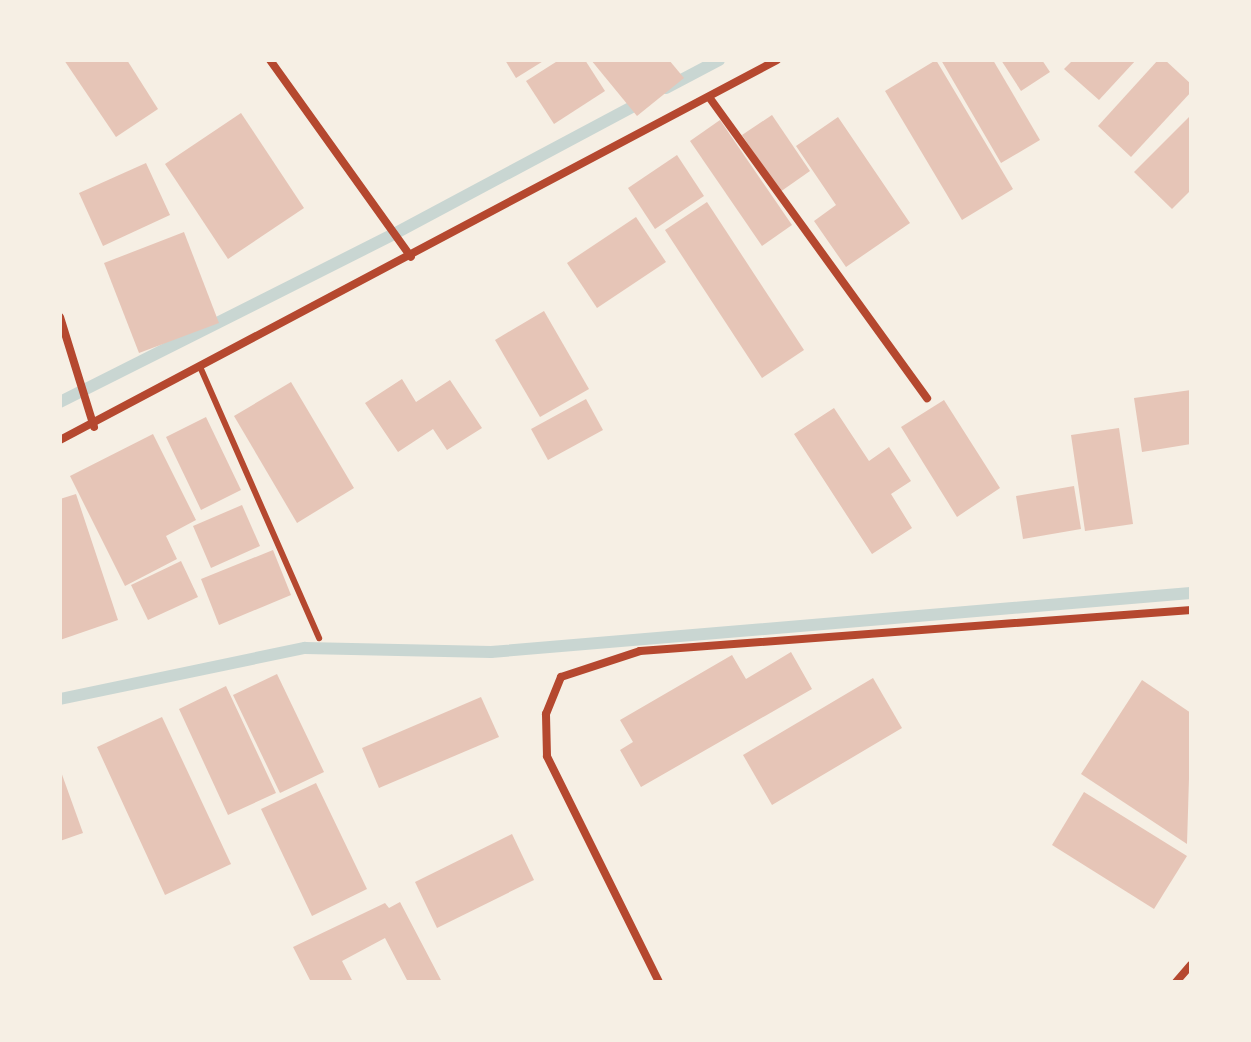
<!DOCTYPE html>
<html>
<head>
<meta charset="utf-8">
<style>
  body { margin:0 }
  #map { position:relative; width:1251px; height:1042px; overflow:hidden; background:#f6efe4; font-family:"Roboto Condensed",sans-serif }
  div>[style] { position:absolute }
  .stream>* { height:12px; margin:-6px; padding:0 6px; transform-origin:6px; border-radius:6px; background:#c9d6d2 }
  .building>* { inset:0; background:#e6c5b7 }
  .service>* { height:6px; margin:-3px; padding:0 3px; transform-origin:3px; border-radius:3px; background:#b5482f }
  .minor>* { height:8px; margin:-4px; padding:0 4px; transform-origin:4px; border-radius:4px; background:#b5482f }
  span { translate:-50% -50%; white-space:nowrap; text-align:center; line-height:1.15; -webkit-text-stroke:8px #f6efe4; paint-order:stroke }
  .frame { position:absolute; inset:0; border:62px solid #f6efe4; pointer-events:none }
</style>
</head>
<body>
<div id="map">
  <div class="stream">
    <i style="left:666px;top:88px;width:60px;rotate:-27.8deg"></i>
    <i style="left:60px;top:402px;width:374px;rotate:-26.7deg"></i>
    <i style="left:394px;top:234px;width:282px;rotate:-28.1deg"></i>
    <i style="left:60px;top:699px;width:250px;rotate:-11.8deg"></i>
    <i style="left:305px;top:648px;width:186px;rotate:1.2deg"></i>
    <i style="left:491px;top:652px;width:702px;rotate:-4.82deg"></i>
  </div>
  <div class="building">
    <i style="clip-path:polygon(64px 60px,127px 60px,158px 109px,116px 137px)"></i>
    <i style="clip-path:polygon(505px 60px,545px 60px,516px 78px)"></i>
    <i style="clip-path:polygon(559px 60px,585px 60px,605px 91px,554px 124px,526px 81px)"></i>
    <i style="clip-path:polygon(591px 60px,669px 60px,684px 78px,637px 116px)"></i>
    <i style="clip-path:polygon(936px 60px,1013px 189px,962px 220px,885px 91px)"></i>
    <i style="clip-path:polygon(941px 60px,993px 60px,1040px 140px,1001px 163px)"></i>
    <i style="clip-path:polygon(1001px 60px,1042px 60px,1050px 72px,1021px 91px)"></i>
    <i style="clip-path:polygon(1073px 60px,1136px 60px,1099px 100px,1064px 69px)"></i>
    <i style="clip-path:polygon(1158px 60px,1165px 60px,1191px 84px,1191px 92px,1131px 157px,1098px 126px)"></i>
    <i style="clip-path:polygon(241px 113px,304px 208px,228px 259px,165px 164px)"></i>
    <i style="clip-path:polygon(772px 115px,810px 171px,780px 192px,742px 135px)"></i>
    <i style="clip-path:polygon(1191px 115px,1191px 190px,1172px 209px,1134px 172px)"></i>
    <i style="clip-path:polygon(838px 117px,910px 223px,846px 267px,814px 221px,836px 205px,796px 146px)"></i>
    <i style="clip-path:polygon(720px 120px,792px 225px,762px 246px,690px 141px)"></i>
    <i style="clip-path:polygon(677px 155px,704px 196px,655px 229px,628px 188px)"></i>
    <i style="clip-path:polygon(146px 163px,170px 215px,103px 246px,79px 193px)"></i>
    <i style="clip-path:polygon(707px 202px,804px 350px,762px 378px,665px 230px)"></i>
    <i style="clip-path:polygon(636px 217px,666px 262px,597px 308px,567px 263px)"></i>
    <i style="clip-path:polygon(184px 232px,219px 323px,139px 353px,104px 263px)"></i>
    <i style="clip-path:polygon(544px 311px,589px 389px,540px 417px,495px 340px)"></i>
    <i style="clip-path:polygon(402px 379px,416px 402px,450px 380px,482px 428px,447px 450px,433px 429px,398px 452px,365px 403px)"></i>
    <i style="clip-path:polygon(291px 382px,354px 488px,297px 523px,234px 416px)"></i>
    <i style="clip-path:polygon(1191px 390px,1191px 444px,1142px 452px,1134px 398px)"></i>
    <i style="clip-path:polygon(586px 399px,603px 430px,548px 460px,531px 429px)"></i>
    <i style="clip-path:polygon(944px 400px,1000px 488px,957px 517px,901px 427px)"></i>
    <i style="clip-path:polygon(834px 408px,869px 461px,889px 447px,911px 481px,891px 494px,912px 528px,872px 554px,794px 434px)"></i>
    <i style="clip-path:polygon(206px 417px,241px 490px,201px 510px,166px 437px)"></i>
    <i style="clip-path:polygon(1119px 428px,1133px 524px,1085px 531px,1071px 435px)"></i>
    <i style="clip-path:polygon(153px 434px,196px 520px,166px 536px,177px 559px,125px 586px,70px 476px)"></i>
    <i style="clip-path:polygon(1074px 486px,1081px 529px,1023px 539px,1016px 496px)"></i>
    <i style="clip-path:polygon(76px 494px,118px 620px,60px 640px,60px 499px)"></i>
    <i style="clip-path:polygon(242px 505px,260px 546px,211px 568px,193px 526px)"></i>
    <i style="clip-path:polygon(273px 550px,291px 595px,219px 625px,201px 579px)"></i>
    <i style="clip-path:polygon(181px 561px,198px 597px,148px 620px,131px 585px)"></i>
    <i style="clip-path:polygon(791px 652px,812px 689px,641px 787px,620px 750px,633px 742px,620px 720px,732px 655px,746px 679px)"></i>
    <i style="clip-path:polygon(277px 674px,324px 772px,280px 793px,233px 695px)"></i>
    <i style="clip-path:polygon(873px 678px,902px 728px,772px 805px,743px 755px)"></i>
    <i style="clip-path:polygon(1142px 680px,1191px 713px,1187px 844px,1081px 774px)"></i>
    <i style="clip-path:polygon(226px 686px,276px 793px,228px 815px,179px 709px)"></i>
    <i style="clip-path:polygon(481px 697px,499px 737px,379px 788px,362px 748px)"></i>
    <i style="clip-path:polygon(162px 717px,231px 864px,165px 895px,97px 747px)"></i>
    <i style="clip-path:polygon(60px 769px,83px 833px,60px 841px)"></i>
    <i style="clip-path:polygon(316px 783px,367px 889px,312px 916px,261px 809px)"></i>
    <i style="clip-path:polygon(1084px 792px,1187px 856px,1154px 909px,1052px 845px)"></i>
    <i style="clip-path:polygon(512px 834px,534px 880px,437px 928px,415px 882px)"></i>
    <i style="clip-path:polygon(400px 902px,442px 982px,408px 982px,385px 938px,342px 961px,353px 982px,311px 982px,293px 947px,385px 903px,389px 908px)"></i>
  </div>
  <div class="service">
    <i style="left:201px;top:369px;width:294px;rotate:66.3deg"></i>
  </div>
  <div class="minor">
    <i style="left:270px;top:60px;width:242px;rotate:54.4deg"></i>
    <i style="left:709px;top:97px;width:372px;rotate:54.1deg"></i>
    <i style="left:60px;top:317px;width:115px;rotate:72.8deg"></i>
    <i style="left:60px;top:440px;width:811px;rotate:-27.92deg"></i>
    <i style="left:659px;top:982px;width:252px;rotate:-116.4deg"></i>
    <i style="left:547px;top:756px;width:42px;rotate:-91.4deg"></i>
    <i style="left:546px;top:714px;width:40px;rotate:-68deg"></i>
    <i style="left:561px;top:677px;width:83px;rotate:-18.2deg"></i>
    <i style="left:640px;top:651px;width:553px;rotate:-4.26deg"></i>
    <i style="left:1176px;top:982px;width:23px;rotate:-49deg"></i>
  </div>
  <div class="frame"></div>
</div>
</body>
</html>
